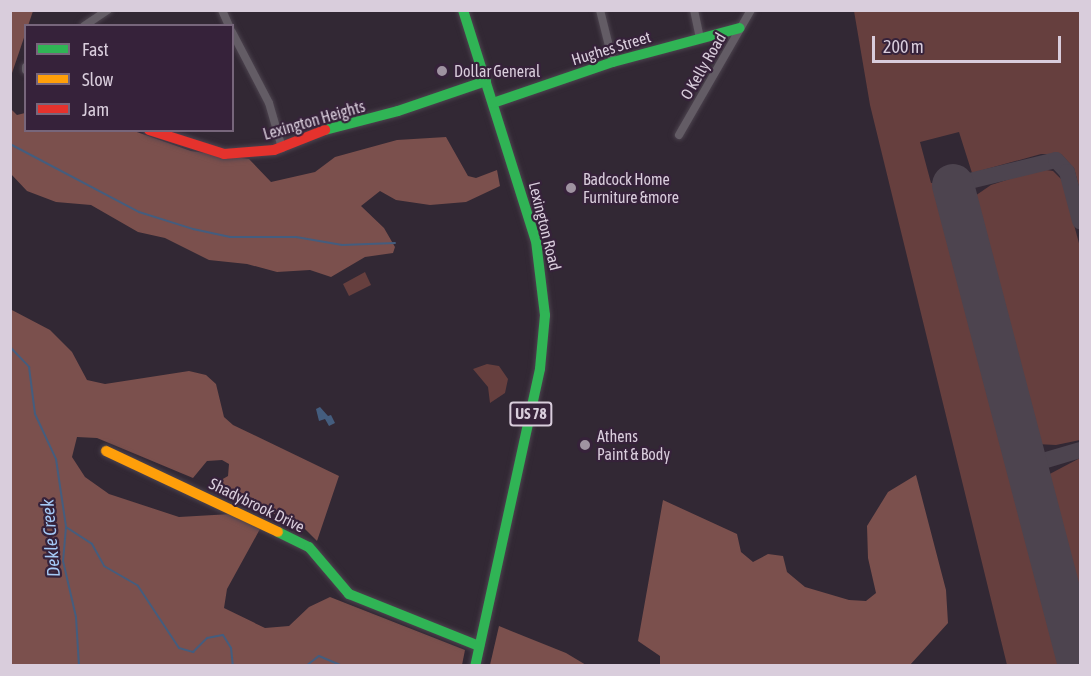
<!DOCTYPE html>
<html>
<head>
<meta charset="utf-8">
<style>
  body { margin:0 }
  #map { position:relative; width:1091px; height:676px; overflow:hidden; background:#322834; font-family:"Asap Condensed",sans-serif }
  div>[style] { position:absolute }
  .green>* { inset:0; background:#663f3e }
  .forest>* { inset:0; background:#7b504d }
  .water>* { inset:0; background:#445d7e }
  .stream>* { height:2px; margin:-1px; padding:0 1px; transform-origin:1px; border-radius:1px; background:#445d7e }
  .taxiway>* { height:16px; margin:-8px; padding:0 8px; transform-origin:8px; border-radius:8px; background:#4d444f }
  .runway>* { height:42px; margin:-21px; padding:0 21px; transform-origin:21px; border-radius:21px; background:#4d444f }
  .roads { filter:drop-shadow(0 0 2px #4c434e) drop-shadow(0 0 2px #4c434e) }
  .street>* { height:8px; margin:-4px; padding:0 4px; transform-origin:4px; border-radius:4px; background:#635c65 }
  .fast>* { height:10px; margin:-5px; padding:0 5px; transform-origin:5px; border-radius:5px; background:#30b455 }
  .slow>* { height:10px; margin:-5px; padding:0 5px; transform-origin:5px; border-radius:5px; background:#ff9f0a }
  .jam>* { height:10px; margin:-5px; padding:0 5px; transform-origin:5px; border-radius:5px; background:#e5322d }
  .dots>* { width:16px; height:16px; translate:-50% -50%; box-sizing:border-box; border:3px solid #36223a; border-radius:50% }
  span { translate:-50% -50%; white-space:nowrap; text-align:center; line-height:1.15; -webkit-text-stroke:4.5px #36223a; paint-order:stroke }
  .shield-label span { padding:2px 4px; background:#36223a; border:2px solid; border-radius:4px; -webkit-text-stroke-width:0 }
  .shield-label { font-size:15px; color:#d9cddc; font-weight:700 }
  .street-label { font-size:16px; color:#d9cddc }
  .poi-label { font-size:16px; color:#d9cddc }
  .left { translate:0 -50%; text-align:left }
  .water-label { font-size:18px; color:#a5caf7; font-style:italic }
  .frame { position:absolute; inset:0; border:12px solid #d9cddc; pointer-events:none }
  .legend { position:absolute; left:24px; top:24px; width:210px; height:108px; box-sizing:border-box; background:#36223a; border:2px solid #77667b; margin:0; padding:8px 10px; list-style:none; font-size:18px; color:#d9cddc }
  .legend li { display:flex; align-items:center; gap:12px; height:30px }
  .legend b { width:30px; border:2px solid #77667b }
  .scale { position:absolute; left:872px; top:36px; width:189px; height:27px; box-sizing:border-box; border:3px solid #d9cddc; border-top:0; padding-left:8px; font-size:18px; line-height:21px; white-space:nowrap; color:#d9cddc; -webkit-text-stroke:4px #36223a; paint-order:stroke }
</style>
</head>
<body>
<div id="map">
  <div class="green">
    <i style="clip-path:polygon(854px 11px,1080px 11px,1080px 191px,1074px 168px,1061px 154px,1041px 154px,972px 173px,959px 132px,920px 142px,931px 183px,936px 183px,1063px 665px,1007px 665px,870px 105px)"></i>
    <i style="clip-path:polygon(1040px 169px,1053px 171px,1062px 180px,1080px 247px,1080px 440px,1056px 445px,1036px 444px,972px 198px,991px 185px)"></i>
    <i style="clip-path:polygon(365px 272px,371px 285px,349px 296px,343px 284px)"></i>
    <i style="clip-path:polygon(487px 364px,499px 366px,508px 379px,505px 393px,490px 403px,488px 387px,473px 369px)"></i>
    <i style="clip-path:polygon(1080px 458px,1080px 616px,1044px 477px)"></i>
  </div>
  <div class="forest">
    <i style="clip-path:polygon(11px 10px,33px 11px,11px 76px,10px 11px)"></i>
    <i style="clip-path:polygon(10px 108px,17px 115px,25px 113px,26px 130px,134px 131px,191px 151px,249px 159px,271px 182px,315px 172px,335px 157px,397px 140px,446px 137px,468px 176px,476px 178px,497px 170px,500px 186px,466px 202px,430px 205px,396px 200px,380px 191px,361px 206px,384px 228px,395px 247px,393px 253px,365px 257px,331px 277px,310px 270px,277px 272px,247px 264px,209px 260px,165px 238px,138px 232px,91px 205px,56px 202px,27px 191px,11px 174px)"></i>
    <i style="clip-path:polygon(10px 309px,50px 330px,72px 352px,87px 380px,105px 384px,189px 371px,206px 375px,216px 384px,224px 417px,233px 425px,339px 476px,317px 541px,300px 524px,207px 488px,228px 476px,229px 464px,222px 460px,207px 461px,193px 478px,97px 438px,77px 437px,72px 457px,85px 477px,109px 494px,179px 517px,231px 514px,260px 529px,227px 589px,224px 608px,265px 628px,289px 626px,309px 607px,330px 597px,465px 650px,462px 665px,11px 665px)"></i>
    <i style="clip-path:polygon(916px 475px,946px 590px,948px 623px,910px 665px,660px 665px,660px 656px,638px 641px,663px 500px,737px 534px,741px 552px,753px 562px,768px 554px,783px 556px,787px 572px,805px 587px,849px 600px,866px 601px,876px 593px,868px 558px,867px 526px,888px 492px)"></i>
    <i style="clip-path:polygon(499px 626px,566px 653px,586px 665px,490px 665px)"></i>
  </div>
  <div class="water">
    <i style="clip-path:polygon(320px 407px,328px 416px,331px 415px,335px 423px,329px 426px,325px 419px,319px 421px,316px 409px)"></i>
  </div>
  <div class="stream">
    <i style="left:10px;top:144px;width:146px;rotate:27.8deg"></i>
    <i style="left:139px;top:212px;width:57px;rotate:17.5deg"></i>
    <i style="left:193px;top:229px;width:38px;rotate:12deg"></i>
    <i style="left:230px;top:237px;width:66px"></i>
    <i style="left:296px;top:237px;width:47px;rotate:9.9deg"></i>
    <i style="left:342px;top:245px;width:53px;rotate:-2.2deg"></i>
    <i style="left:10px;top:347px;width:28px;rotate:46deg"></i>
    <i style="left:29px;top:367px;width:47px;rotate:82.7deg"></i>
    <i style="left:35px;top:414px;width:50px;rotate:65deg"></i>
    <i style="left:56px;top:459px;width:69px;rotate:81.6deg"></i>
    <i style="left:66px;top:527px;width:34px;rotate:95deg"></i>
    <i style="left:63px;top:561px;width:57px;rotate:76.9deg"></i>
    <i style="left:76px;top:617px;width:49px;rotate:86.5deg"></i>
    <i style="left:66px;top:527px;width:31px;rotate:33deg"></i>
    <i style="left:92px;top:544px;width:25px;rotate:61deg"></i>
    <i style="left:104px;top:566px;width:39px;rotate:30deg"></i>
    <i style="left:138px;top:586px;width:74px;rotate:56.5deg"></i>
    <i style="left:179px;top:648px;width:15px;rotate:16deg"></i>
    <i style="left:193px;top:652px;width:20px;rotate:-45deg"></i>
    <i style="left:207px;top:638px;width:16px;rotate:-11deg"></i>
    <i style="left:223px;top:635px;width:15px;rotate:58deg"></i>
    <i style="left:231px;top:648px;width:18px;rotate:84deg"></i>
    <i style="left:306px;top:666px;width:16px;rotate:-38deg"></i>
    <i style="left:319px;top:656px;width:25px;rotate:23deg"></i>
  </div>
  <div class="taxiway">
    <i style="left:953px;top:185px;width:106px;rotate:-13.6deg"></i>
    <i style="left:1056px;top:160px;width:16px;rotate:47deg"></i>
    <i style="left:1067px;top:172px;width:51px;rotate:75.1deg"></i>
    <i style="left:1026px;top:466px;width:56px;rotate:-16.5deg"></i>
  </div>
  <div class="runway">
    <i style="left:953px;top:185px;width:497px;rotate:75.3deg"></i>
  </div>
  <div class="roads">
    <div class="street">
      <i style="left:222px;top:10px;width:17px;rotate:66deg"></i>
      <i style="left:600px;top:10px;width:54px;rotate:76deg"></i>
      <i style="left:694px;top:10px;width:29px;rotate:78deg"></i>
      <i style="left:84px;top:26px;width:29px;rotate:-34deg"></i>
      <i style="left:232px;top:32px;width:80px;rotate:62.5deg"></i>
      <i style="left:269px;top:103px;width:47px;rotate:73.9deg"></i>
      <i style="left:26px;top:67px;width:3px;rotate:90deg"></i>
      <i style="left:679px;top:135px;width:144px;rotate:-60.1deg"></i>
    </div>
    <div class="fast">
      <i style="left:463px;top:10px;width:242px;rotate:72.5deg"></i>
      <i style="left:536px;top:241px;width:75px;rotate:83.1deg"></i>
      <i style="left:545px;top:315px;width:54px;rotate:95.3deg"></i>
      <i style="left:540px;top:369px;width:304px;rotate:102.3deg"></i>
      <i style="left:493px;top:103px;width:127px;rotate:-18.9deg"></i>
      <i style="left:613px;top:62px;width:131px;rotate:-15deg"></i>
      <i style="left:325px;top:130px;width:75px;rotate:-14.6deg"></i>
      <i style="left:398px;top:111px;width:93px;rotate:-18.8deg"></i>
      <i style="left:278px;top:532px;width:34px;rotate:26deg"></i>
      <i style="left:309px;top:547px;width:62px;rotate:49.6deg"></i>
      <i style="left:349px;top:594px;width:140px;rotate:21.8deg"></i>
    </div>
    <div class="slow">
      <i style="left:106px;top:451px;width:190px;rotate:25.2deg"></i>
    </div>
    <div class="jam">
      <i style="left:149px;top:130px;width:79px;rotate:17.7deg"></i>
      <i style="left:224px;top:154px;width:50px;rotate:-4.6deg"></i>
      <i style="left:274px;top:150px;width:55px;rotate:-21.4deg"></i>
    </div>
  </div>
  <div class="dots">
    <i style="left:442px;top:71px;background:#9f93a1"></i>
    <i style="left:571px;top:188px;background:#9f93a1"></i>
    <i style="left:585px;top:445px;background:#9f93a1"></i>
  </div>
  <div class="shield-label">
    <span style="left:531px;top:414px">US 78</span>
  </div>
  <div class="street-label">
    <span style="left:611px;top:48px;rotate:-17deg">Hughes Street</span>
    <span style="left:703px;top:66px;rotate:-60deg">O Kelly Road</span>
    <span style="left:314px;top:120px;rotate:-16deg">Lexington Heights</span>
    <span style="left:545px;top:226px;rotate:76deg">Lexington Road</span>
    <span style="left:257px;top:505px;rotate:26deg">Shadybrook Drive</span>
  </div>
  <div class="poi-label">
    <span class="left" style="left:454px;top:71px">Dollar General</span>
    <span class="left" style="left:583px;top:188px">Badcock Home<br>Furniture &amp;more</span>
    <span class="left" style="left:597px;top:445px">Athens<br>Paint &amp; Body</span>
  </div>
  <div class="water-label">
    <span style="left:51px;top:538px;rotate:-95deg">Dekle Creek</span>
  </div>
  <div class="frame"></div>
  <ul class="legend">
  <li><b style="height:8px;background:#30b455"></b>Fast</li>
  <li><b style="height:8px;background:#ff9f0a"></b>Slow</li>
  <li><b style="height:8px;background:#e5322d"></b>Jam</li>
  </ul>
  <div class="scale">200 m</div>
</div>
</body>
</html>
